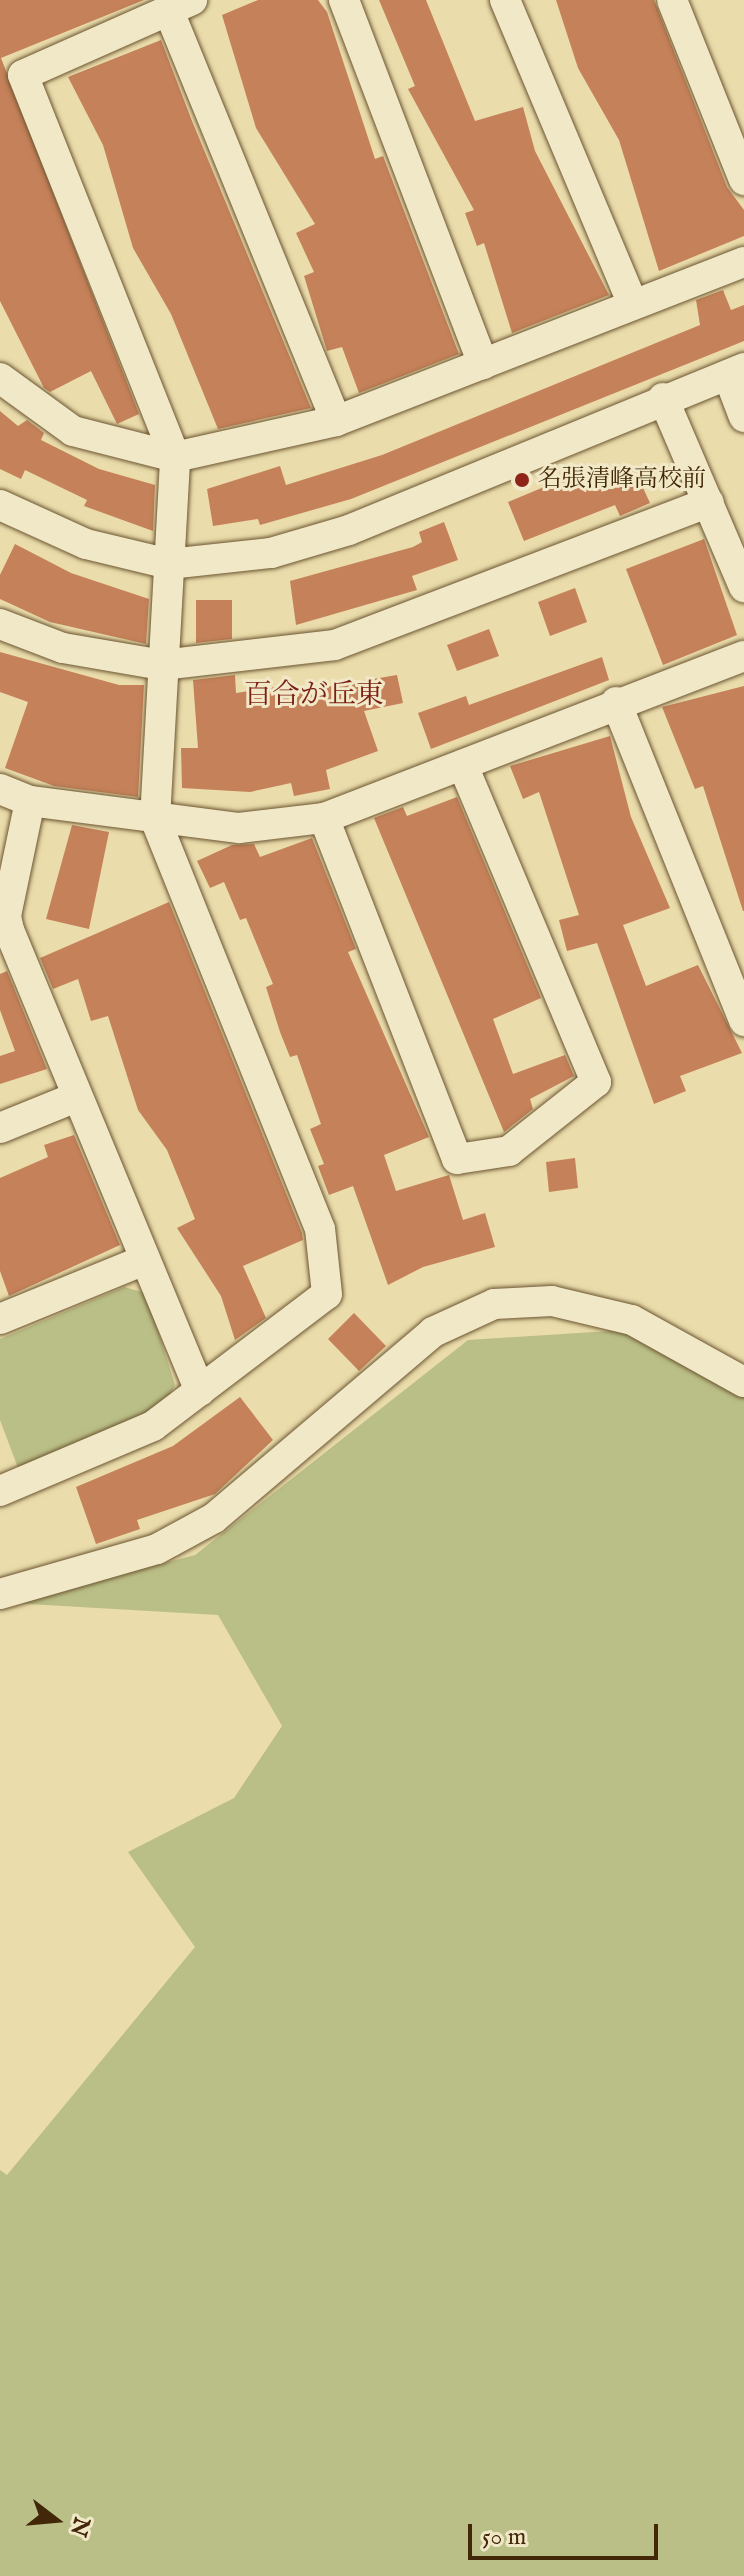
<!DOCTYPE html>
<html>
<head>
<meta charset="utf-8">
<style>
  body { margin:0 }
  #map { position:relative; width:744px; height:2576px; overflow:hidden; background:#eadcab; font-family:"IM FELL English","Noto Serif JP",serif }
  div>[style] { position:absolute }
  .green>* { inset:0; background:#babf87 }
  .building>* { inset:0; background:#c58159 }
  .roads { filter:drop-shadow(0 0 2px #6c5531) drop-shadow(0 0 2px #6c5531) }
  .minor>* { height:30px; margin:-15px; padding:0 15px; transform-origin:15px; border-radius:15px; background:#f1e8c8 }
  .dots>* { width:22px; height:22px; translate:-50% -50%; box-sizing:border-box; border:4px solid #f1e8c8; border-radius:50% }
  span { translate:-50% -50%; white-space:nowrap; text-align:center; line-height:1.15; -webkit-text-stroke:6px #f1e8c8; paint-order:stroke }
  .poi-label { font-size:24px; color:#422808 }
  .left { translate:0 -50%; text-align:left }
  .quarter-label { font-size:28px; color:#7a1f14 }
  .north { position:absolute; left:16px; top:2480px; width:80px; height:80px; -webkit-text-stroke:6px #f1e8c8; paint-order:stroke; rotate:106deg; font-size:22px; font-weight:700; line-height:32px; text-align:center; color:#422808 }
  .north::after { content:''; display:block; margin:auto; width:28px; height:36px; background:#422808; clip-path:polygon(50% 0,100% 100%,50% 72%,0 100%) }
  .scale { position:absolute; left:468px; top:2524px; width:190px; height:36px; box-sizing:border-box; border:4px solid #422808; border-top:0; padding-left:10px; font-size:24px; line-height:28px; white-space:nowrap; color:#422808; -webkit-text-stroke:6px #f1e8c8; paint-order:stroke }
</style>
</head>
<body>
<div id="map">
  <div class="green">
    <i style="clip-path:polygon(124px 1287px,146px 1293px,175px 1385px,163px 1407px,18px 1468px,0 1420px,0 1339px)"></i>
    <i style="clip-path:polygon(625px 1330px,744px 1368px,744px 2576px,0 2576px,0 2170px,7px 2175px,195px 1947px,128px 1852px,234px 1798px,282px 1726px,218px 1615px,11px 1603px,195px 1555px,468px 1340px)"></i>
  </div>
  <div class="building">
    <i style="clip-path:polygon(0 0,144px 0,1px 58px,139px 414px,117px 424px,91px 371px,50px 392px,44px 388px,0 301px)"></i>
    <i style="clip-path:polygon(258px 0,318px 0,327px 12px,375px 159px,383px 156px,459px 354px,359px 393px,342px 347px,327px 351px,304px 276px,314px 272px,296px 233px,315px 224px,256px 128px,222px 15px)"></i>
    <i style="clip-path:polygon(379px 0,426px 0,475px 121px,523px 107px,535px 151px,609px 295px,512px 333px,484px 243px,477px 246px,465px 213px,474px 210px,408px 89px,415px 86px)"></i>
    <i style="clip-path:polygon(556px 0,654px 0,727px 187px,744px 210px,744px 236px,659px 271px,619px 140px,578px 68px)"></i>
    <i style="clip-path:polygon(161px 40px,192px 121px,311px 408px,218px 429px,171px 314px,133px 248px,103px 145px,68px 77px)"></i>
    <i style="clip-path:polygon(723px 290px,731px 310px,744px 305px,744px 341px,351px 499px,260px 525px,258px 519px,213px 526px,207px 489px,280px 466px,286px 485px,382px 455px,700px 325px,696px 300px)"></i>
    <i style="clip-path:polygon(0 411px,18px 426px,27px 420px,44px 433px,41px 440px,99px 469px,155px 485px,153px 531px,84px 506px,87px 500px,25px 470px,21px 479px,0 469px)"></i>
    <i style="clip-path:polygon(634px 468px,650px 503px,620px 516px,615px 505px,524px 541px,508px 502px,580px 472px,587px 489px)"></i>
    <i style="clip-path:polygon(444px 522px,458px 560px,412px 576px,417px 590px,296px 625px,290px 581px,413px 547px,422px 542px,419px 532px)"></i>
    <i style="clip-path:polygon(704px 539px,737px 635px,663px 665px,626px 569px)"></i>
    <i style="clip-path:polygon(15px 544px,71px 573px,149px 599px,146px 644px,50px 622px,0 599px,0 575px)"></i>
    <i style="clip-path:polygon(575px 588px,587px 622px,550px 636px,538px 602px)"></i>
    <i style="clip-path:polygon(196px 600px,232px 600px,232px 639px,196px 643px)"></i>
    <i style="clip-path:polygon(489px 629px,499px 656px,457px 671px,447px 645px)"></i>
    <i style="clip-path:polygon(0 652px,119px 685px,144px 685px,138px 797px,54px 786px,5px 768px,28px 702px,0 692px)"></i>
    <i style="clip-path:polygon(602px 657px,609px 680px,431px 749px,418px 713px,466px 696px,469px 705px)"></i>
    <i style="clip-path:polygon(235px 675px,236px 693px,289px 685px,290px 693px,397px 675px,403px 703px,364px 711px,378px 751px,326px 770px,330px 789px,294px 796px,291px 783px,250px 792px,182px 788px,181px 748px,198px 748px,193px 680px)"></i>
    <i style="clip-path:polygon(744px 686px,744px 911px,743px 911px,703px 786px,695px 789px,662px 707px)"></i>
    <i style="clip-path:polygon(610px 736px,631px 817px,670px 908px,623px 925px,646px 986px,698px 965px,742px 1053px,680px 1076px,686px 1091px,654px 1104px,597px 943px,567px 951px,559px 920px,579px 915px,539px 792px,523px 799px,510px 766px)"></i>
    <i style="clip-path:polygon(457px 797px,541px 998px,493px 1019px,513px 1074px,565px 1055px,574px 1076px,530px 1099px,533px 1109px,504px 1132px,374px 818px,403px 807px,407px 816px)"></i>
    <i style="clip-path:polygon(72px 825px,109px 832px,89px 929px,46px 919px)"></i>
    <i style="clip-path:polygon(312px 838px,356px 949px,348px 952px,429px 1137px,384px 1155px,396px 1191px,449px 1175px,463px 1220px,485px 1213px,495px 1247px,423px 1267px,388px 1285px,353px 1186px,329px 1195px,318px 1166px,324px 1164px,310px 1129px,321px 1124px,297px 1055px,290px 1057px,280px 1032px,266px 987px,273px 984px,246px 918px,240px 920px,224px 882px,210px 888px,197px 861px,232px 845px,254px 844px,260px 857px)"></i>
    <i style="clip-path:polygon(169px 902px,302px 1233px,303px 1240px,243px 1266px,266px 1318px,235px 1340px,221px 1296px,177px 1228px,195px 1219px,167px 1150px,138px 1110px,108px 1016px,91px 1021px,78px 979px,53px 989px,40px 958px)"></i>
    <i style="clip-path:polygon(7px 971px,47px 1069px,0 1084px,0 1056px,15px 1051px,0 1010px,0 974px)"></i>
    <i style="clip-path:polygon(74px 1135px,120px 1245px,9px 1296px,0 1271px,0 1178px,48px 1157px,44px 1145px)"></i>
    <i style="clip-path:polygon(575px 1158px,578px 1188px,549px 1192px,546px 1162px)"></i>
    <i style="clip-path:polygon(354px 1313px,386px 1346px,359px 1371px,328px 1339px)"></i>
    <i style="clip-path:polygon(240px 1397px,273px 1440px,215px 1494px,137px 1520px,140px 1529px,96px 1544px,76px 1487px,173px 1446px)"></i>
  </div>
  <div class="roads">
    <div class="minor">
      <i style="left:344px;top:0;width:390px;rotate:69.1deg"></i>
      <i style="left:505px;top:0;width:330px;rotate:67.2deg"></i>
      <i style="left:672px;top:0;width:194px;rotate:68.2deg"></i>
      <i style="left:168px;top:9px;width:445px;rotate:67.8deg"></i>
      <i style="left:728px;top:375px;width:45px;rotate:69.1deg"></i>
      <i style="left:0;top:378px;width:90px;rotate:36deg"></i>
      <i style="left:73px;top:431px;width:105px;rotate:14.3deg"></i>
      <i style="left:175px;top:457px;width:165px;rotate:-12.6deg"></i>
      <i style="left:336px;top:421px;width:438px;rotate:-21.3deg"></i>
      <i style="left:663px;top:398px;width:206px;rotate:66.8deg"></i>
      <i style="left:0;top:505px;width:94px;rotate:24.4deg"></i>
      <i style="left:86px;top:544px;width:85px;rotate:13.5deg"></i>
      <i style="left:169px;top:564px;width:103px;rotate:-6.2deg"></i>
      <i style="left:271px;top:553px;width:81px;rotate:-16.4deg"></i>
      <i style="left:349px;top:530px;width:427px;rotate:-22.3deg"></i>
      <i style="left:0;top:624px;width:67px;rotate:20.9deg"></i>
      <i style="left:63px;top:648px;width:100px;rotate:9.7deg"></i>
      <i style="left:162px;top:665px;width:174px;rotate:-6.6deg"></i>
      <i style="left:335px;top:645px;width:400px;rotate:-20.9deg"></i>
      <i style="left:616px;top:702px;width:344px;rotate:68.1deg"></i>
      <i style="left:0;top:789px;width:32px;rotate:22deg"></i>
      <i style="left:30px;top:801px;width:211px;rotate:7.4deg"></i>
      <i style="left:239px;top:828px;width:86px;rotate:-6.7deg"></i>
      <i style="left:324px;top:818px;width:450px;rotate:-21.1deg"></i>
      <i style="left:30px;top:801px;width:117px;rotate:101.8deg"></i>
      <i style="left:6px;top:916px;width:14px;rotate:78deg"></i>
      <i style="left:9px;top:930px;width:499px;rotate:67.5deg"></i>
      <i style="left:324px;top:818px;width:366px;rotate:68.7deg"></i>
      <i style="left:457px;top:1159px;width:53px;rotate:-8.7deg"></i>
      <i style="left:509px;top:1151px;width:111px;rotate:-38.4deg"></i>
      <i style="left:596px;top:1082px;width:344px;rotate:-112.8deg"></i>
      <i style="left:0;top:1128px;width:82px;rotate:-22.2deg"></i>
      <i style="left:0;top:1319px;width:153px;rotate:-22.2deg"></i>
      <i style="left:0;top:1491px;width:166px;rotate:-23deg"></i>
      <i style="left:153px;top:1426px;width:218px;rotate:-37.2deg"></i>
      <i style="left:327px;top:1294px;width:65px;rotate:-96.1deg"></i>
      <i style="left:320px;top:1229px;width:442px;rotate:-111.9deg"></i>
      <i style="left:155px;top:819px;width:363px;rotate:-86.8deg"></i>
      <i style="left:175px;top:457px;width:411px;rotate:-111.7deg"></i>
      <i style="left:23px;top:75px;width:185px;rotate:-23.9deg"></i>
      <i style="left:0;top:1594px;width:163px;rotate:-16deg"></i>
      <i style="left:157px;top:1549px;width:65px;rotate:-28.5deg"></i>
      <i style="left:214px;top:1518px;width:287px;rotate:-40.3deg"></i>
      <i style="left:433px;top:1332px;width:67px;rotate:-24.7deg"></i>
      <i style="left:494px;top:1304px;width:58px;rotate:-3deg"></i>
      <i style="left:552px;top:1301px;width:82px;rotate:13.4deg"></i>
      <i style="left:632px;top:1320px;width:128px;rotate:29deg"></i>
    </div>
  </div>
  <div class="dots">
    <i style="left:522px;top:480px;background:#8f2418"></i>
  </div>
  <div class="poi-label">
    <span class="left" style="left:538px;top:480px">名張清峰高校前</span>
  </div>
  <div class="quarter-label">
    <span style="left:314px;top:696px">百合が丘東</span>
  </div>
  <div class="north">N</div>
  <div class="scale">50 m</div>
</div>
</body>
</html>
